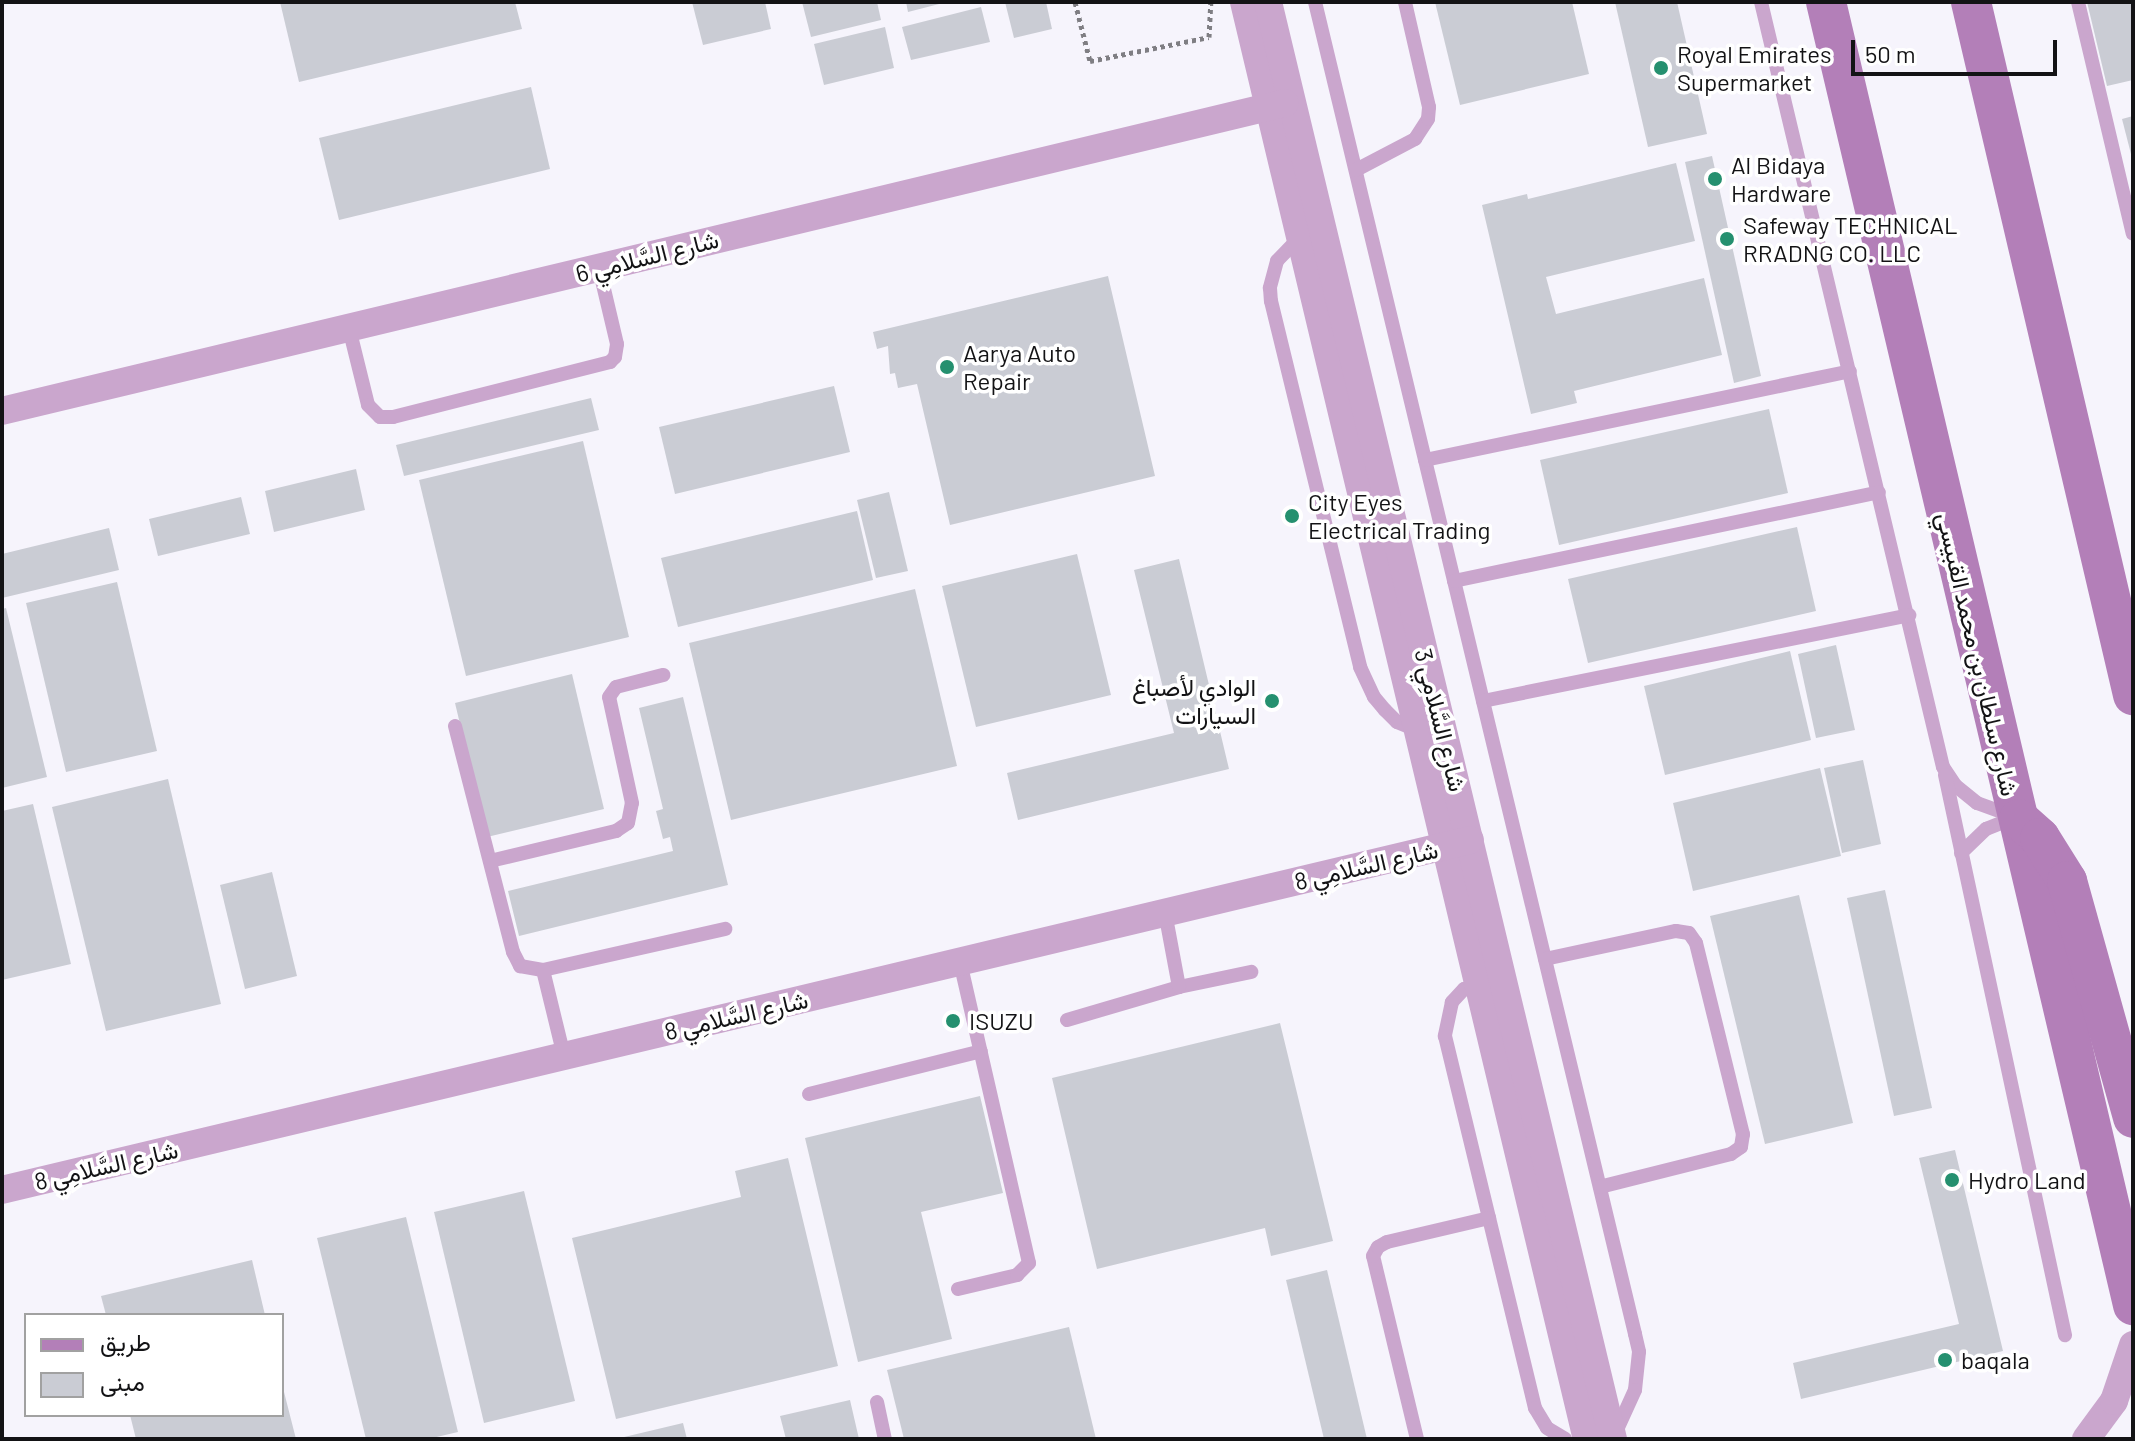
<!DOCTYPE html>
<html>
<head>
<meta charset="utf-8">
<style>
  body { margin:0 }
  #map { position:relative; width:2135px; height:1441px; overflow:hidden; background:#f6f4fc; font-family:Barlow,Vazirmatn,sans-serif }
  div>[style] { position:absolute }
  .building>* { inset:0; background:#caccd4 }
  .path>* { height:5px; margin-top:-2.5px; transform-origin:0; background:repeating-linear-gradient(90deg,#7f7e83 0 4px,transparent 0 8px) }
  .lane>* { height:14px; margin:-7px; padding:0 7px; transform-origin:7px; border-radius:7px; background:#caa6cd }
  .street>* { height:28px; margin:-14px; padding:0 14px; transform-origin:14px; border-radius:14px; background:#caa6cd }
  .secondary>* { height:40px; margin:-20px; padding:0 20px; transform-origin:20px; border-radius:20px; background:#b37fb8 }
  .dots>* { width:22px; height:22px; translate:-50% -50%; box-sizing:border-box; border:4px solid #fff; border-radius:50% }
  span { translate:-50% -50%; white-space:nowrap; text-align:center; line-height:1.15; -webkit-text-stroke:7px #fff; paint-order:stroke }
  .poi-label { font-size:24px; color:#131315 }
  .left { translate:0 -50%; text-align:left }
  .right { translate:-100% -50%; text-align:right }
  .street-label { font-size:24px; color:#131315 }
  .frame { position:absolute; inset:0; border:4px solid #131315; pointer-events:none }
  .legend { position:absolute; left:24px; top:1313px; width:260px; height:104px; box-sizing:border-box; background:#fff; border:2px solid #a1a1a1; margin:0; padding:10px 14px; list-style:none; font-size:24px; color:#131315 }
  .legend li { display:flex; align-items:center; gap:16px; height:40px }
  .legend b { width:40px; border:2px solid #a1a1a1 }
  .scale { position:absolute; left:1851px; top:40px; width:206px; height:36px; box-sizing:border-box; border:4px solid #131315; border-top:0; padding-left:10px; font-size:24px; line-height:28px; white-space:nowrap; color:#131315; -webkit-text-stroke:6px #fff; paint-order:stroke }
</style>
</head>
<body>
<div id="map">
  <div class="building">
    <i style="clip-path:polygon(280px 2px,515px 2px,522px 29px,299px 82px)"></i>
    <i style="clip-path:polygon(692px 2px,765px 2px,771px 29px,703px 45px)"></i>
    <i style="clip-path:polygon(802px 2px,877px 2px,881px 20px,811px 37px)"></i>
    <i style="clip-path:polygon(906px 2px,943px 2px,943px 3px,908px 12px)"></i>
    <i style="clip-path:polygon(1005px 2px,1046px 2px,1052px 29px,1014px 38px)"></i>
    <i style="clip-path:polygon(1435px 2px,1572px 2px,1589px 74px,1460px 105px)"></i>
    <i style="clip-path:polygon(1615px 2px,1677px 2px,1707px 134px,1648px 147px)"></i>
    <i style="clip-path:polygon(2087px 2px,2133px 2px,2133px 80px,2107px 86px)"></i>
    <i style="clip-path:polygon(981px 7px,990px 42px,911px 60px,902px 27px)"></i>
    <i style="clip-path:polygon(885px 27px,894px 68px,824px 85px,814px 44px)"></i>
    <i style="clip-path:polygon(531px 87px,550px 169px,339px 220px,319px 138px)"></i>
    <i style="clip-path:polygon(2133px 116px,2133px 157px,2132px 158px,2122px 119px)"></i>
    <i style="clip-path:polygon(1712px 156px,1761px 376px,1734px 383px,1685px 162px)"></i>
    <i style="clip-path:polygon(1676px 163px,1695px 241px,1546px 277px,1556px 314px,1704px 278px,1722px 355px,1574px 391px,1577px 403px,1531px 414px,1482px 205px,1527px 194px,1528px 199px)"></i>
    <i style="clip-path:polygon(1108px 276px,1155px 476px,950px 525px,917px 384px,898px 388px,895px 373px,890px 374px,888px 346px,877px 349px,873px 332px)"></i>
    <i style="clip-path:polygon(834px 386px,850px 452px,675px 494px,659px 427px)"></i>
    <i style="clip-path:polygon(591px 398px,599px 430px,404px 476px,396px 445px)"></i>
    <i style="clip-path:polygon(1769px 409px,1788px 493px,1559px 545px,1540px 460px)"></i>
    <i style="clip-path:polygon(583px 441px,629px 637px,466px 676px,419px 480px)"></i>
    <i style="clip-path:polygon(356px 469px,365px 510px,274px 532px,265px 491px)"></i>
    <i style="clip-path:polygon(889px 492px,908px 571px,876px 578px,857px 500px)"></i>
    <i style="clip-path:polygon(241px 497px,250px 534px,158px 556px,149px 519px)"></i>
    <i style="clip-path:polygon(857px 511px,873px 580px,678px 627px,661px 558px)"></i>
    <i style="clip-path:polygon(1797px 527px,1816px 611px,1588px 663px,1568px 579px)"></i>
    <i style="clip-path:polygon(109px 528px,119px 570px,2px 598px,2px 554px)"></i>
    <i style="clip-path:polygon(1077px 554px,1111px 695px,976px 727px,942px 586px)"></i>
    <i style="clip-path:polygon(1179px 559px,1229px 769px,1018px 820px,1007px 773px,1174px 733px,1134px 570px)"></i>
    <i style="clip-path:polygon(117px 582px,157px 751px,66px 772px,26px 603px)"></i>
    <i style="clip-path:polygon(915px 589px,957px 766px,731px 820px,689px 643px)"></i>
    <i style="clip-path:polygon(6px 608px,47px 777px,2px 788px,2px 609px)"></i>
    <i style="clip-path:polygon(1836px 645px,1855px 730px,1816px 738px,1798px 654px)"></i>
    <i style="clip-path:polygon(1790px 651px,1811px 740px,1665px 775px,1644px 686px)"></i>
    <i style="clip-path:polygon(572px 674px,604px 809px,487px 837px,455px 703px)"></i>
    <i style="clip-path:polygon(683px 697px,728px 885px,519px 936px,508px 891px,673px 851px,670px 837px,663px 839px,656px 811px,663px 809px,639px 708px)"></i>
    <i style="clip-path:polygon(1863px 760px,1881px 844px,1842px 853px,1824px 768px)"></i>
    <i style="clip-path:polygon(1820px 768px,1841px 856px,1693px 891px,1673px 803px)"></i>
    <i style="clip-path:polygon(168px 779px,221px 1004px,106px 1031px,52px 807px)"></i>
    <i style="clip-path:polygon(33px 804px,71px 964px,2px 980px,2px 811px)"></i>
    <i style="clip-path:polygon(272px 872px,297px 976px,245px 989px,220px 885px)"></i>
    <i style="clip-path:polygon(1885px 890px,1932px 1108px,1894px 1116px,1847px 898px)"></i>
    <i style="clip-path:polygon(1799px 895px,1853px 1123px,1765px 1144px,1710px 916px)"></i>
    <i style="clip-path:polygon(1280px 1023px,1333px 1241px,1271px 1256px,1265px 1228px,1097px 1269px,1052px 1078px)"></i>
    <i style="clip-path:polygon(980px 1096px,1003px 1193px,921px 1212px,952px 1339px,858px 1362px,805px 1138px)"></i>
    <i style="clip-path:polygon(1955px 1150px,2003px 1351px,1801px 1399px,1793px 1363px,1959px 1324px,1919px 1158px)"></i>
    <i style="clip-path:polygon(788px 1158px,838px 1366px,616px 1419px,572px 1238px,741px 1197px,735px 1171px)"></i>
    <i style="clip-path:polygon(524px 1191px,575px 1401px,484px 1423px,434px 1212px)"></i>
    <i style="clip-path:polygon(406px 1217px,458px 1432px,428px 1439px,366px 1439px,317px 1238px)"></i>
    <i style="clip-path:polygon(252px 1260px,265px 1315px,106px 1315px,101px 1296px)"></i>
    <i style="clip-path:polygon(1327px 1270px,1367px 1439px,1324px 1439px,1286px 1280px)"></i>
    <i style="clip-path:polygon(1069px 1327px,1096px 1439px,904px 1439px,887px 1370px)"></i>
    <i style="clip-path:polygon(283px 1388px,296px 1439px,136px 1439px,130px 1415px,282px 1415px)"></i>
    <i style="clip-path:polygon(850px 1400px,859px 1439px,786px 1439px,780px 1416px)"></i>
    <i style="clip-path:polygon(683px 1423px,687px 1439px,620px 1439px,620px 1438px)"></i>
  </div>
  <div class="path">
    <i style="left:1075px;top:2px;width:61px;rotate:75.7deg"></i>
    <i style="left:1090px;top:61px;width:121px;rotate:-11.4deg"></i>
    <i style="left:1209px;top:37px;width:35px;rotate:-87deg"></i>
  </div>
  <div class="lane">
    <i style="left:1315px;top:2px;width:1370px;rotate:76.49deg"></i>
    <i style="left:1635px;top:1334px;width:18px;rotate:77deg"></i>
    <i style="left:1639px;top:1352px;width:38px;rotate:96deg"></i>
    <i style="left:1635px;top:1390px;width:48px;rotate:114.4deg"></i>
    <i style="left:1761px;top:2px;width:786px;rotate:76.62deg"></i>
    <i style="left:1943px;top:767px;width:23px;rotate:56deg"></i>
    <i style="left:1956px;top:786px;width:27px;rotate:39deg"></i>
    <i style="left:1977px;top:803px;width:38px;rotate:20deg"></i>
    <i style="left:2078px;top:2px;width:238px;rotate:76.7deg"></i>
    <i style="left:1356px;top:170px;width:67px;rotate:-27.7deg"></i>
    <i style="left:1415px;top:139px;width:24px;rotate:-57deg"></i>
    <i style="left:1428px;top:119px;width:12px;rotate:-85deg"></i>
    <i style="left:1429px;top:107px;width:108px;rotate:-102.9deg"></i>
    <i style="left:1300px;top:237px;width:33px;rotate:134deg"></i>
    <i style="left:1277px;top:261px;width:28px;rotate:105deg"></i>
    <i style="left:1270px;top:288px;width:13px;rotate:86deg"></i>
    <i style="left:1271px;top:301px;width:377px;rotate:76.3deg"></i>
    <i style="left:1360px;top:667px;width:33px;rotate:65deg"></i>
    <i style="left:1374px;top:697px;width:17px;rotate:50deg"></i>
    <i style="left:1385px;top:710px;width:17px;rotate:45deg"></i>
    <i style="left:1397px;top:722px;width:22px;rotate:22deg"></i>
    <i style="left:349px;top:328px;width:79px;rotate:76.1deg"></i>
    <i style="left:368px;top:405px;width:17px;rotate:45deg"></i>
    <i style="left:380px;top:417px;width:13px"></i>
    <i style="left:393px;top:417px;width:224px;rotate:-14.2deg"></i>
    <i style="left:610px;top:362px;width:7px;rotate:-45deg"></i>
    <i style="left:615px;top:357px;width:13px;rotate:-81deg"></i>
    <i style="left:617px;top:344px;width:78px;rotate:-103.3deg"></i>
    <i style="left:1425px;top:460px;width:434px;rotate:-11.8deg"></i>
    <i style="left:1454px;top:581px;width:434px;rotate:-11.8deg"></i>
    <i style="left:1483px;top:701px;width:435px;rotate:-11.4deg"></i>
    <i style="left:455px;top:726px;width:233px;rotate:75.6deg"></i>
    <i style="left:513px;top:952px;width:16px;rotate:63deg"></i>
    <i style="left:520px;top:966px;width:23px;rotate:10deg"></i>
    <i style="left:543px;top:970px;width:187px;rotate:-12.7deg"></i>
    <i style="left:1945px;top:775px;width:573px;rotate:77.91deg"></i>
    <i style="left:1961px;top:853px;width:35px;rotate:-44deg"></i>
    <i style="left:1986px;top:829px;width:31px;rotate:-22deg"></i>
    <i style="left:490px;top:861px;width:130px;rotate:-13.4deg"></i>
    <i style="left:616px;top:831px;width:14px;rotate:-34deg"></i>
    <i style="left:628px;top:823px;width:20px;rotate:-79deg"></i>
    <i style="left:632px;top:803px;width:108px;rotate:-102.2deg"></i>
    <i style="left:609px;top:697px;width:12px;rotate:-55deg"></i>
    <i style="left:616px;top:687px;width:49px;rotate:-14.3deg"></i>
    <i style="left:1545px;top:959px;width:134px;rotate:-12.1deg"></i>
    <i style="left:1676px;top:931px;width:13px;rotate:9deg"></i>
    <i style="left:1689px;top:933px;width:12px;rotate:55deg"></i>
    <i style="left:1696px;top:943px;width:197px;rotate:76.2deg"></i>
    <i style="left:1743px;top:1134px;width:13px;rotate:99deg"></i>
    <i style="left:1741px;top:1147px;width:12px;rotate:145deg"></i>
    <i style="left:1731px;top:1154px;width:135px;rotate:165.9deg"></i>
    <i style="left:543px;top:970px;width:89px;rotate:76.3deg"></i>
    <i style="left:1478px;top:984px;width:15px;rotate:160deg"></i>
    <i style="left:1464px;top:989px;width:18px;rotate:133deg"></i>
    <i style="left:1452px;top:1002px;width:35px;rotate:102deg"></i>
    <i style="left:1445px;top:1036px;width:383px;rotate:76.4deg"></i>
    <i style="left:1535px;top:1408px;width:23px;rotate:59deg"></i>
    <i style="left:1547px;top:1428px;width:21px;rotate:31deg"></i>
    <i style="left:1179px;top:987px;width:74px;rotate:-11.8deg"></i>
    <i style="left:1067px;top:1020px;width:117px;rotate:-16.4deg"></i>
    <i style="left:1179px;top:987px;width:76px;rotate:-100.6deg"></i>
    <i style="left:809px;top:1094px;width:177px;rotate:-14deg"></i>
    <i style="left:958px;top:1289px;width:61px;rotate:-13.3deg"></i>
    <i style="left:1017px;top:1275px;width:17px;rotate:-45deg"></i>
    <i style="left:1029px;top:1263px;width:310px;rotate:-102.9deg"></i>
    <i style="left:877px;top:1402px;width:38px;rotate:78deg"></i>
    <i style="left:1417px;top:1439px;width:188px;rotate:-103.5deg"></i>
    <i style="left:1373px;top:1256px;width:10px;rotate:-61deg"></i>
    <i style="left:1378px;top:1247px;width:10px;rotate:-29deg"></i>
    <i style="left:1387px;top:1242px;width:105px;rotate:-13.2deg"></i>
  </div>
  <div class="street">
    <i style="left:1244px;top:2px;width:1477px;rotate:76.58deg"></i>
    <i style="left:1268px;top:2px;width:1478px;rotate:76.5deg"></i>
    <i style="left:2px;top:411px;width:1319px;rotate:-13.5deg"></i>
    <i style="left:2px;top:1190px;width:1509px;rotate:-13.41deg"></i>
    <i style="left:2086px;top:1439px;width:47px;rotate:-53.6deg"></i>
    <i style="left:2114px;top:1401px;width:59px;rotate:-71.3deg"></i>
  </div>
  <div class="secondary">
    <i style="left:1826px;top:2px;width:1339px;rotate:76.74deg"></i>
    <i style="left:1971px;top:2px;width:712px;rotate:76.84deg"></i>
    <i style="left:2019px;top:819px;width:28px;rotate:42deg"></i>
    <i style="left:2040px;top:838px;width:51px;rotate:57.9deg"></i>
    <i style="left:2067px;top:881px;width:246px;rotate:74.4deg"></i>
  </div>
  <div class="dots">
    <i style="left:1661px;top:68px;background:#25906f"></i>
    <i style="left:1715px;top:179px;background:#25906f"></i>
    <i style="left:1727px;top:239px;background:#25906f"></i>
    <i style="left:947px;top:367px;background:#25906f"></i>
    <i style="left:1292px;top:516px;background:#25906f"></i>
    <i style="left:1272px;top:701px;background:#25906f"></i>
    <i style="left:953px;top:1021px;background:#25906f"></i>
    <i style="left:1952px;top:1180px;background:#25906f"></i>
    <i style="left:1945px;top:1360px;background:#25906f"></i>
  </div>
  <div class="poi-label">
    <span class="left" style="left:1677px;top:68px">Royal Emirates<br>Supermarket</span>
    <span class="left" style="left:1731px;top:179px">Al Bidaya<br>Hardware</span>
    <span class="left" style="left:1743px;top:239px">Safeway TECHNICAL<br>RRADNG CO. LLC</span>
    <span class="left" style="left:963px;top:367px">Aarya Auto<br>Repair</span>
    <span class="left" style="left:1308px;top:516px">City Eyes<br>Electrical Trading</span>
    <span class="right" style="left:1256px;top:701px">الوادي لأصباغ<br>السيارات</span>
    <span class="left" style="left:969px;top:1021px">ISUZU</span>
    <span class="left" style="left:1968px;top:1180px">Hydro Land</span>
    <span class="left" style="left:1961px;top:1360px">baqala</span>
  </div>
  <div class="street-label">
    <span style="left:647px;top:256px;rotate:-14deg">شارع السَّلامِي 6</span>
    <span style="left:1978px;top:654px;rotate:77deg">شارع سلطان بن محمد القبيسي</span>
    <span style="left:1441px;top:720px;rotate:76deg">شارع السَّلامِي 3</span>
    <span style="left:1366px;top:865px;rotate:-13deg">شارع السَّلامِي 8</span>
    <span style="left:736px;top:1015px;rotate:-13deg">شارع السَّلامِي 8</span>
    <span style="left:106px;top:1165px;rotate:-13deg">شارع السَّلامِي 8</span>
  </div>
  <div class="frame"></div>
  <ul class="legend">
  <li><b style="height:10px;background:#b37fb8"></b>طريق</li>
  <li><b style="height:22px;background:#caccd4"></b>مبنى</li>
  </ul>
  <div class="scale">50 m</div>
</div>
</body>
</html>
